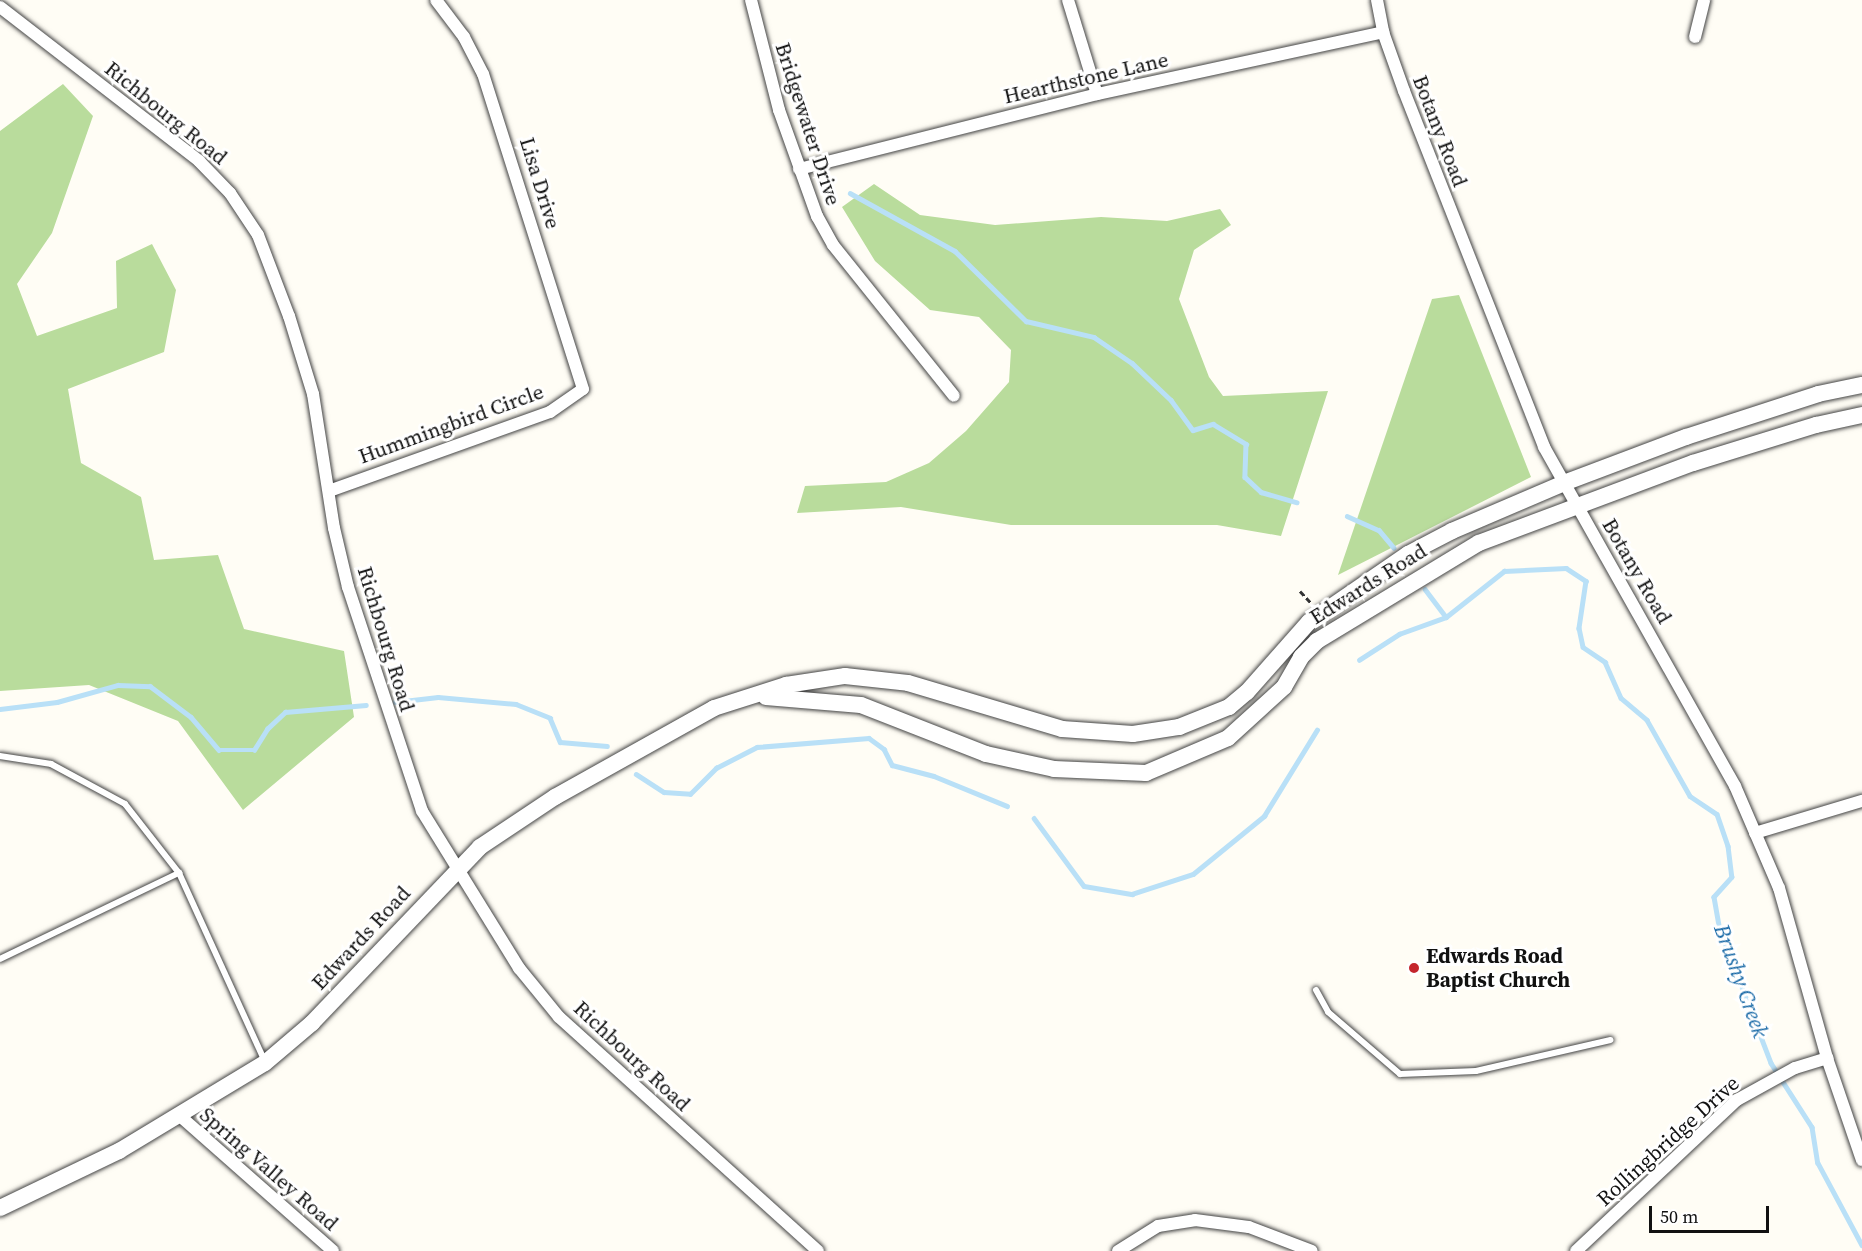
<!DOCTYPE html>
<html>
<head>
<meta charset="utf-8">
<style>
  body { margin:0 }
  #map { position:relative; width:1862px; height:1251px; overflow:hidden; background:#fffdf5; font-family:"Source Serif 4",serif }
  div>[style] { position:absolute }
  .forest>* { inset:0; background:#b9dc9c }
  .stream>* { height:4.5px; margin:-2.25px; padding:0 2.25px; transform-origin:2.25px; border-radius:2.25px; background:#b9e0f7 }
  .path>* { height:3px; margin-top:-1.5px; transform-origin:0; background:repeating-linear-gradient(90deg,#333 0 6px,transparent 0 9px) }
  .roads { filter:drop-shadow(0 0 2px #444) drop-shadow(0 0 2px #444) }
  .service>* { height:6px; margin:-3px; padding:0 3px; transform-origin:3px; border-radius:3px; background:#fff }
  .minor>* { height:12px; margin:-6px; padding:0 6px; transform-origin:6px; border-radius:6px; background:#fff }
  .tertiary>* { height:16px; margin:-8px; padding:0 8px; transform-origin:8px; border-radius:8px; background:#fff }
  .dots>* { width:16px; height:16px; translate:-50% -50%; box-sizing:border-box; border:3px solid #fff; border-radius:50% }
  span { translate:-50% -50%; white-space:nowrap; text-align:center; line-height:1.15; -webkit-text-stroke:6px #fff; paint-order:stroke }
  .street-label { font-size:21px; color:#111 }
  .poi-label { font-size:21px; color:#111; font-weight:700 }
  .left { translate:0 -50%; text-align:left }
  .water-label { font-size:22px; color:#1768a6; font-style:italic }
  .scale { position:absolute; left:1649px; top:1206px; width:120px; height:27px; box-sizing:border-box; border:3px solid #111; border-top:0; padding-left:8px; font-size:18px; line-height:21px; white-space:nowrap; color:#111; -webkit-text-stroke:4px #fff; paint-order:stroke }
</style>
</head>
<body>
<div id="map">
  <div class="forest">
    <i style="clip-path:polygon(63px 84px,93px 116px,52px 233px,17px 284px,37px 336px,117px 308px,116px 261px,152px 244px,176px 290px,164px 352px,68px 389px,81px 463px,141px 497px,154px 560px,218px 555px,244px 629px,344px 651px,354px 717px,243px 810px,178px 721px,89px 685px,0 691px,0 131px)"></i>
    <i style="clip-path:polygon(874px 184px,920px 215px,995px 225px,1101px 217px,1167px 221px,1220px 209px,1231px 225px,1194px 250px,1179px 299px,1209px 377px,1223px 396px,1328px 391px,1281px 536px,1217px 525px,1011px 525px,901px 507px,797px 513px,805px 486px,886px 482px,929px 463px,966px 431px,1009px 382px,1011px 350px,979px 317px,930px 310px,875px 261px,842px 207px)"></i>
    <i style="clip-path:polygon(1459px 295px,1531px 477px,1338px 575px,1432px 299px)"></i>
  </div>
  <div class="stream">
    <i style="left:850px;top:193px;width:120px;rotate:28.9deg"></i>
    <i style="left:955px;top:251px;width:100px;rotate:44.6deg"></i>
    <i style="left:1026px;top:321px;width:70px;rotate:13.2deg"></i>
    <i style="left:1094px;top:337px;width:46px;rotate:34.4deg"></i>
    <i style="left:1132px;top:363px;width:54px;rotate:43.5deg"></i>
    <i style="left:1171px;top:400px;width:37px;rotate:54deg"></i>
    <i style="left:1193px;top:430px;width:21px;rotate:-17deg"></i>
    <i style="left:1213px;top:424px;width:39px;rotate:31deg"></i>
    <i style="left:1246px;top:444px;width:33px;rotate:92deg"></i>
    <i style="left:1245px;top:477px;width:22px;rotate:43deg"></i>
    <i style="left:1261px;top:492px;width:37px;rotate:16deg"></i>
    <i style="left:1347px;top:516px;width:35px;rotate:24deg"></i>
    <i style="left:1379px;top:530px;width:23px;rotate:50deg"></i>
    <i style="left:1425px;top:589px;width:35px;rotate:53deg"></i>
    <i style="left:1359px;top:660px;width:48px;rotate:-33deg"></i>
    <i style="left:1399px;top:634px;width:50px;rotate:-19.9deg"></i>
    <i style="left:1446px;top:617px;width:74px;rotate:-38.4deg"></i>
    <i style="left:1504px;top:571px;width:62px;rotate:-2.8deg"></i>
    <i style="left:1566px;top:568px;width:24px;rotate:33deg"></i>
    <i style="left:1586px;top:581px;width:48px;rotate:98.5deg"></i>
    <i style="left:1579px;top:628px;width:19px;rotate:78deg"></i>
    <i style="left:1583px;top:647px;width:27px;rotate:34deg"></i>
    <i style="left:1605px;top:662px;width:39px;rotate:66deg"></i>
    <i style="left:1621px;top:698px;width:34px;rotate:40deg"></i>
    <i style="left:1647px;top:720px;width:87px;rotate:60.5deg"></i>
    <i style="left:1690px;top:796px;width:32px;rotate:34deg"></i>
    <i style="left:1717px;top:814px;width:34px;rotate:71deg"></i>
    <i style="left:1728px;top:846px;width:31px;rotate:83deg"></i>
    <i style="left:1732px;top:877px;width:27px;rotate:132deg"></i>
    <i style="left:1714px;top:897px;width:34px;rotate:80deg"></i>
    <i style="left:1720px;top:930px;width:142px;rotate:69deg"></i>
    <i style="left:1771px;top:1063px;width:76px;rotate:57.4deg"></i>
    <i style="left:1812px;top:1127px;width:36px;rotate:81deg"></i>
    <i style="left:1818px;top:1163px;width:93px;rotate:61.8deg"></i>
    <i style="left:395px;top:702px;width:43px;rotate:-6.6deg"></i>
    <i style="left:438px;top:697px;width:78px;rotate:5.1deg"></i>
    <i style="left:516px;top:704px;width:37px;rotate:22deg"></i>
    <i style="left:550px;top:718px;width:26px;rotate:67deg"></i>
    <i style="left:560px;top:742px;width:47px;rotate:4.9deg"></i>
    <i style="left:0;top:709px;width:57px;rotate:-7deg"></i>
    <i style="left:57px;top:702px;width:63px;rotate:-15.6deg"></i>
    <i style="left:118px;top:685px;width:32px;rotate:2deg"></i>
    <i style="left:150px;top:686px;width:51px;rotate:37.1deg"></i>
    <i style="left:191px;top:717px;width:43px;rotate:49.7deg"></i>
    <i style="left:219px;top:750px;width:35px"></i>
    <i style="left:254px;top:750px;width:25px;rotate:-58deg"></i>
    <i style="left:267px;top:729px;width:25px;rotate:-43deg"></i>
    <i style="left:285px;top:712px;width:81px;rotate:-4.9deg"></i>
    <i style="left:636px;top:774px;width:33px;rotate:33deg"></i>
    <i style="left:664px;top:792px;width:26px;rotate:4deg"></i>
    <i style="left:690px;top:794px;width:37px;rotate:-45deg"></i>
    <i style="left:716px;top:768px;width:46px;rotate:-27.1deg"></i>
    <i style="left:757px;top:747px;width:112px;rotate:-4.6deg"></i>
    <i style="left:869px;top:738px;width:19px;rotate:36deg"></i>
    <i style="left:884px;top:749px;width:18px;rotate:63deg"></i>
    <i style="left:892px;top:765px;width:43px;rotate:14.7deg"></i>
    <i style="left:934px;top:776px;width:79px;rotate:22.3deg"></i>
    <i style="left:1034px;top:818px;width:84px;rotate:53.7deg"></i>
    <i style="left:1084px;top:886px;width:49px;rotate:9.5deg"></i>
    <i style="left:1132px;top:894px;width:64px;rotate:-18.2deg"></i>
    <i style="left:1193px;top:874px;width:92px;rotate:-39.2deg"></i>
    <i style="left:1264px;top:816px;width:101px;rotate:-58.4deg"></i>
  </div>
  <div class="path">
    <i style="left:1300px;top:591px;width:16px;rotate:47deg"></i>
  </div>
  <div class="roads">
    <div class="service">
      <i style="left:0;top:756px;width:52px;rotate:8.9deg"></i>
      <i style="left:51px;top:764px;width:84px;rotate:28.4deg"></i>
      <i style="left:125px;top:804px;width:88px;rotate:52deg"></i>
      <i style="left:179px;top:873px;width:208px;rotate:65.5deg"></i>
      <i style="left:0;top:959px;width:199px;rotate:-25.7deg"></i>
      <i style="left:1316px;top:990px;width:25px;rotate:61deg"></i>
      <i style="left:1328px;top:1012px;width:95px;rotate:40.7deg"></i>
      <i style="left:1400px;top:1074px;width:76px;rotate:-2.3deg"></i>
      <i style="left:1476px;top:1071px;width:138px;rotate:-13deg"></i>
    </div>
    <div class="minor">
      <i style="left:751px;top:0;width:114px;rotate:75.7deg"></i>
      <i style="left:779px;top:110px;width:113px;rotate:70.3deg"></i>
      <i style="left:817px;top:216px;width:33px;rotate:61deg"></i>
      <i style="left:833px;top:245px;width:193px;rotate:51.3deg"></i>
      <i style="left:1068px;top:0;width:98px;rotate:72.9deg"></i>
      <i style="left:1377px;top:0;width:33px;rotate:79deg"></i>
      <i style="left:1383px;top:32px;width:63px;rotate:70.4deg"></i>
      <i style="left:1404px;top:91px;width:383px;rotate:68.5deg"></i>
      <i style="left:1544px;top:447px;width:389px;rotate:60.6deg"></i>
      <i style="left:1735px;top:786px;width:111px;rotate:66.7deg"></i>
      <i style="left:1779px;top:888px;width:177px;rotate:74.2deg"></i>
      <i style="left:1827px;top:1058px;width:108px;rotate:71.1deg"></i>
      <i style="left:0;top:7px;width:252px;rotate:37.7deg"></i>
      <i style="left:199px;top:161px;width:45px;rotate:45.9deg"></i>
      <i style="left:230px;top:193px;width:50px;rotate:56.3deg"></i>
      <i style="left:258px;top:235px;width:87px;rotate:69.1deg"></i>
      <i style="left:289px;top:316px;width:82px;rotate:72.9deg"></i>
      <i style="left:313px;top:394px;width:136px;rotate:81.1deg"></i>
      <i style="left:334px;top:528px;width:61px;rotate:76.7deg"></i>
      <i style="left:348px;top:587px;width:236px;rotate:71.7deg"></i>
      <i style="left:422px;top:811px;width:185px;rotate:58.3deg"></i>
      <i style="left:519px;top:968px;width:63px;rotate:50.8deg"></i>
      <i style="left:559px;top:1017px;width:349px;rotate:42.1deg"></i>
      <i style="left:1695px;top:37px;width:38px;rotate:-76deg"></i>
      <i style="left:799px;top:169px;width:307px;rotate:-14.1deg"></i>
      <i style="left:1097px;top:94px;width:293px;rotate:-12.2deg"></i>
      <i style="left:329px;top:491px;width:235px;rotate:-19.7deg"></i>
      <i style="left:550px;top:412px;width:40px;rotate:-34.9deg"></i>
      <i style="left:583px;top:389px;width:330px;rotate:-107.6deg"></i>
      <i style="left:483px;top:74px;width:42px;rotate:-117.2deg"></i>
      <i style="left:464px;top:37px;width:46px;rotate:-127.1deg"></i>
      <i style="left:1755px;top:833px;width:112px;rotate:-16.7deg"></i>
      <i style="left:180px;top:1116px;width:204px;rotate:41.4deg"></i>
      <i style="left:1118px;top:1251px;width:47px;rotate:-32deg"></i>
      <i style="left:1158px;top:1226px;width:37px;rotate:-9deg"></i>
      <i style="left:1195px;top:1220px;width:54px;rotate:7.4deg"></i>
      <i style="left:1249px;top:1227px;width:67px;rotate:20.9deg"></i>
      <i style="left:1576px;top:1251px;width:221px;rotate:-43.2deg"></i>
      <i style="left:1737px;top:1100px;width:66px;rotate:-28.9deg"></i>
      <i style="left:1795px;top:1068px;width:34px;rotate:-17deg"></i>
    </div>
    <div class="tertiary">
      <i style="left:766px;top:697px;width:95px;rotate:4.8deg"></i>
      <i style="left:861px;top:705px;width:134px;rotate:21.4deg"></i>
      <i style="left:986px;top:754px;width:70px;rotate:12.4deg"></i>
      <i style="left:1054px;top:769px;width:92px;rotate:2.5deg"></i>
      <i style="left:1146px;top:773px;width:89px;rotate:-23.1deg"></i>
      <i style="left:1228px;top:738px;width:76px;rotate:-42.3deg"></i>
      <i style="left:1284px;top:687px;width:34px;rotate:-60deg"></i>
      <i style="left:1301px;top:657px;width:23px;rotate:-45deg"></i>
      <i style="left:1317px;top:641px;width:189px;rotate:-31.2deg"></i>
      <i style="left:1479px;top:543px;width:228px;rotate:-20.5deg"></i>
      <i style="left:1693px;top:463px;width:129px;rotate:-17.2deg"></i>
      <i style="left:1816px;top:425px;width:47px;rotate:-12.3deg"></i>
      <i style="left:0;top:1208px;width:132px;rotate:-25.6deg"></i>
      <i style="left:119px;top:1151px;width:170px;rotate:-31.1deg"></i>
      <i style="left:265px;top:1063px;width:62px;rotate:-40.4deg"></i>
      <i style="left:312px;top:1023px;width:243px;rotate:-46.3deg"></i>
      <i style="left:480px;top:847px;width:90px;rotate:-33.7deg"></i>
      <i style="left:555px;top:797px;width:182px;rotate:-29.2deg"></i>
      <i style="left:714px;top:708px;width:76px;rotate:-17.7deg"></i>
      <i style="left:786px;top:685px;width:60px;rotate:-8.7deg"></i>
      <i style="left:845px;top:676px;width:63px;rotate:6.3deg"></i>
      <i style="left:908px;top:683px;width:161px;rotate:16.6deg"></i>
      <i style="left:1062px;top:729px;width:71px;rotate:4deg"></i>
      <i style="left:1133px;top:734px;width:47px;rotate:-8.7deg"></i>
      <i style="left:1179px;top:727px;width:54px;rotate:-21.8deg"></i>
      <i style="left:1229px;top:707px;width:23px;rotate:-40deg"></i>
      <i style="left:1247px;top:692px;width:94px;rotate:-48.5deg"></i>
      <i style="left:1309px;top:622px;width:120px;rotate:-34.5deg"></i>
      <i style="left:1408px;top:554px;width:50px;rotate:-27.6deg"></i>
      <i style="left:1452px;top:531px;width:122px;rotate:-23.2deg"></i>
      <i style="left:1564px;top:483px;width:130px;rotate:-20.7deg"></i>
      <i style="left:1686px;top:437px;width:139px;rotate:-18deg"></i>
      <i style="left:1818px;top:394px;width:45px;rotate:-11.6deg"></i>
    </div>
  </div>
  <div class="dots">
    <i style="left:1414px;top:968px;background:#c4262e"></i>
  </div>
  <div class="street-label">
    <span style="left:1086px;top:78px;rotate:-13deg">Hearthstone Lane</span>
    <span style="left:166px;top:113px;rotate:39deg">Richbourg Road</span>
    <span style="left:808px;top:124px;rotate:72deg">Bridgewater Drive</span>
    <span style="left:1440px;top:131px;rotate:69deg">Botany Road</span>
    <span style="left:540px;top:183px;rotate:73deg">Lisa Drive</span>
    <span style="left:451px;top:424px;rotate:-20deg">Hummingbird Circle</span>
    <span style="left:1637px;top:571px;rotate:60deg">Botany Road</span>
    <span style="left:1368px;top:584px;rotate:-32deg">Edwards Road</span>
    <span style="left:386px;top:639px;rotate:73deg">Richbourg Road</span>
    <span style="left:361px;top:938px;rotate:-47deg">Edwards Road</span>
    <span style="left:632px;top:1056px;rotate:43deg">Richbourg Road</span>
    <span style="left:1668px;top:1141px;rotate:-42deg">Rollingbridge Drive</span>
    <span style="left:269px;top:1169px;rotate:41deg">Spring Valley Road</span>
  </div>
  <div class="poi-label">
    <span class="left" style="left:1426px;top:968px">Edwards Road<br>Baptist Church</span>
  </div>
  <div class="water-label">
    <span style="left:1741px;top:981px;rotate:70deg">Brushy Creek</span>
  </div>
  <div class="scale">50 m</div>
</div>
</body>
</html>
